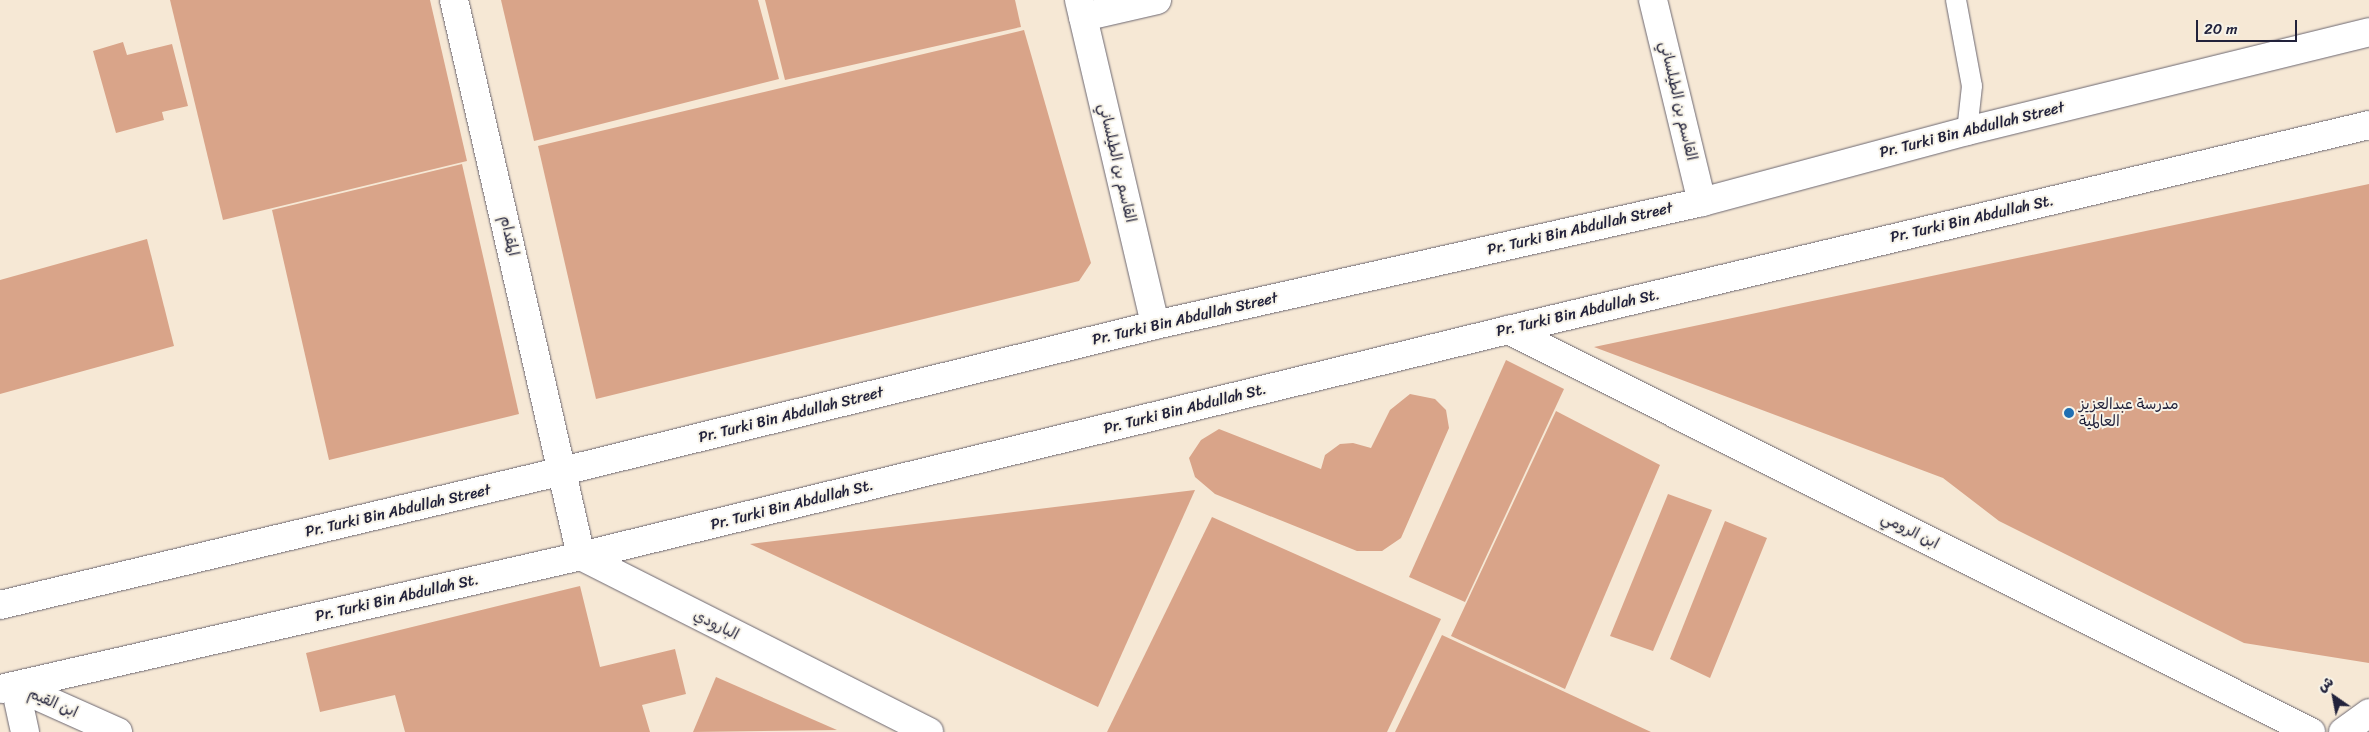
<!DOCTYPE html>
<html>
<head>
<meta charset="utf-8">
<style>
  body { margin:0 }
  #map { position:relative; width:2369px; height:732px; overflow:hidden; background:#f6e8d5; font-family:Sriracha,"Playpen Sans Arabic",sans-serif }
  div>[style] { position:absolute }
  .building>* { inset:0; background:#d9a489 }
  .roads { filter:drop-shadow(0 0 1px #6c6771) drop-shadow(0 0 1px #6c6771) }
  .lane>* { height:20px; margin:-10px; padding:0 10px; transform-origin:10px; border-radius:10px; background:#fff }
  .street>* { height:28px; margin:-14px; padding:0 14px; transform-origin:14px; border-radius:14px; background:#fff }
  .dots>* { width:14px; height:14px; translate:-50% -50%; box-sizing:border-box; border:2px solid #f7f3e8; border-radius:50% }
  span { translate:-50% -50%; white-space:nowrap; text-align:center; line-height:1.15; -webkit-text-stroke:4px #f7f3e8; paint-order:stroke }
  .street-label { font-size:15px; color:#22223b }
  .poi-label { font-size:15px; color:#22223b }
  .left { translate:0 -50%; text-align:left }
  .north { position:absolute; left:2309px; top:672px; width:50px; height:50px; -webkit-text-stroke:4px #f7f3e8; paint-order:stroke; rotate:327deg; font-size:14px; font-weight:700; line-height:20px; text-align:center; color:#22223b }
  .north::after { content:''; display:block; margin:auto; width:18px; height:22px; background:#22223b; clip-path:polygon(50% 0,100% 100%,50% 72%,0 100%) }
  .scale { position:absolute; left:2196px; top:20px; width:101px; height:22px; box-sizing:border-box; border:2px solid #22223b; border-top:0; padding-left:6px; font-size:15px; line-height:18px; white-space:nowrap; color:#22223b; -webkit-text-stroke:4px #f7f3e8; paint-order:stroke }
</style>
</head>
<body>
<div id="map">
  <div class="building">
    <i style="clip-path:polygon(170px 0,430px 0,467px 161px,223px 220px)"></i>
    <i style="clip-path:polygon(501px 0,758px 0,779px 79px,534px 141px)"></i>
    <i style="clip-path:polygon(765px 0,1015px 0,1021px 27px,785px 80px)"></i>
    <i style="clip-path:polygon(1024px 30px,1091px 263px,1079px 281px,596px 399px,538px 146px)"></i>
    <i style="clip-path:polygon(123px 42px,127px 55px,172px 44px,188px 106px,162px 112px,164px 120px,116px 133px,93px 51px)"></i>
    <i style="clip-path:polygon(462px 164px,519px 414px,329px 460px,272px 210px)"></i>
    <i style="clip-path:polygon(2369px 184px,2369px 663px,2244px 643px,1999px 521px,1943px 478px,1594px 347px)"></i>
    <i style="clip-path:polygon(147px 239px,174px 346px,0 394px,0 280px)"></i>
    <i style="clip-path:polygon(1506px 360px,1564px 389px,1465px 602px,1409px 577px)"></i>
    <i style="clip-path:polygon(1410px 394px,1435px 399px,1446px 410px,1449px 428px,1401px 538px,1382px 551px,1357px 551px,1215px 494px,1195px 477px,1189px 458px,1201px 440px,1219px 429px,1321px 469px,1325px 455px,1340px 444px,1353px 443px,1371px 448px,1390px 410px)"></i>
    <i style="clip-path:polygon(1556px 411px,1660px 465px,1565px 689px,1451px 636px)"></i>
    <i style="clip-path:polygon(1195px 490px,1098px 707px,750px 544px)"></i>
    <i style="clip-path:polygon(1668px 494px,1712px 510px,1653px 651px,1610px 636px)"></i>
    <i style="clip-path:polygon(1212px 517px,1441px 619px,1387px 732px,1107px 732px)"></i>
    <i style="clip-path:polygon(1725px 521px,1767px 538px,1710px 678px,1670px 659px)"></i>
    <i style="clip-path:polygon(580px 586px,600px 667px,675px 649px,686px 694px,642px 705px,650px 732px,405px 732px,395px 695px,320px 712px,306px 653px)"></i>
    <i style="clip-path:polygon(1442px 635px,1651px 732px,1395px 732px)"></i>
    <i style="clip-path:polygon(716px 677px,837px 730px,693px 732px)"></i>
  </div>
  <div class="roads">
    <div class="lane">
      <i style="left:1956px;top:0;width:87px;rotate:79.5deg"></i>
      <i style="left:1972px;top:86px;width:45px;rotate:96.3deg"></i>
    </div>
    <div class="street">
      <i style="left:454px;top:0;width:570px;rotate:77.13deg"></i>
      <i style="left:581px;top:556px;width:390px;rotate:26.8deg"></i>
      <i style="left:1079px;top:0;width:334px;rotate:76.8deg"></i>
      <i style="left:1653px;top:0;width:208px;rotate:76.4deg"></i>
      <i style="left:1083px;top:17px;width:76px;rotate:-12.9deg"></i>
      <i style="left:1508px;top:330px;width:898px;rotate:26.59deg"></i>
      <i style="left:0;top:605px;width:579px;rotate:-13.39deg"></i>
      <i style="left:563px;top:471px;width:610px;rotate:-13.85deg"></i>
      <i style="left:1155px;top:325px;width:561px;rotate:-12.67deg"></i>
      <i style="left:1702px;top:202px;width:274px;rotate:-15deg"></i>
      <i style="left:1967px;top:131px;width:414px;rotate:-13.8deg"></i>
      <i style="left:15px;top:686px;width:113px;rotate:24.1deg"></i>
      <i style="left:15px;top:686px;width:47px;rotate:77.7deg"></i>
      <i style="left:0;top:689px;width:596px;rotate:-12.89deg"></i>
      <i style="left:581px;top:556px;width:954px;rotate:-13.7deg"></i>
      <i style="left:1508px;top:330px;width:885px;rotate:-13.39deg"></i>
      <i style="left:2343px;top:732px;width:32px;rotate:-36deg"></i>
    </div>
  </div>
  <div class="dots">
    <i style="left:2069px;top:413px;background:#1f6fb2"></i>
  </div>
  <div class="street-label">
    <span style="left:1678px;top:101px;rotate:77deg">القاسم بن الطيلساني</span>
    <span style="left:1972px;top:130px;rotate:-14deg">Pr. Turki Bin Abdullah Street</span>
    <span style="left:1117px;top:163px;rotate:77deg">القاسم بن الطيلساني</span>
    <span style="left:1972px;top:219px;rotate:-13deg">Pr. Turki Bin Abdullah St.</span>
    <span style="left:1580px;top:229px;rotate:-13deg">Pr. Turki Bin Abdullah Street</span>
    <span style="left:509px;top:236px;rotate:77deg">المقدام</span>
    <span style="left:1578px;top:313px;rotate:-13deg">Pr. Turki Bin Abdullah St.</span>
    <span style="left:1185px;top:319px;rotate:-13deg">Pr. Turki Bin Abdullah Street</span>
    <span style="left:1185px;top:409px;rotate:-14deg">Pr. Turki Bin Abdullah St.</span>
    <span style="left:791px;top:415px;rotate:-14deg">Pr. Turki Bin Abdullah Street</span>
    <span style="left:792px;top:505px;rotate:-14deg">Pr. Turki Bin Abdullah St.</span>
    <span style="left:398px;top:511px;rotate:-13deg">Pr. Turki Bin Abdullah Street</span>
    <span style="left:1910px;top:531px;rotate:27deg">ابن الرومي</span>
    <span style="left:397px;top:598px;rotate:-13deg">Pr. Turki Bin Abdullah St.</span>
    <span style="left:716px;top:625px;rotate:27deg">البارودي</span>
    <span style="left:53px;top:703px;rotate:24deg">ابن القيم</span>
  </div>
  <div class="poi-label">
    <span class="left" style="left:2079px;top:413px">مدرسة عبدالعزيز<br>العالمية</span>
  </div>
  <div class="north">ش</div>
  <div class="scale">20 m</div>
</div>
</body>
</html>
